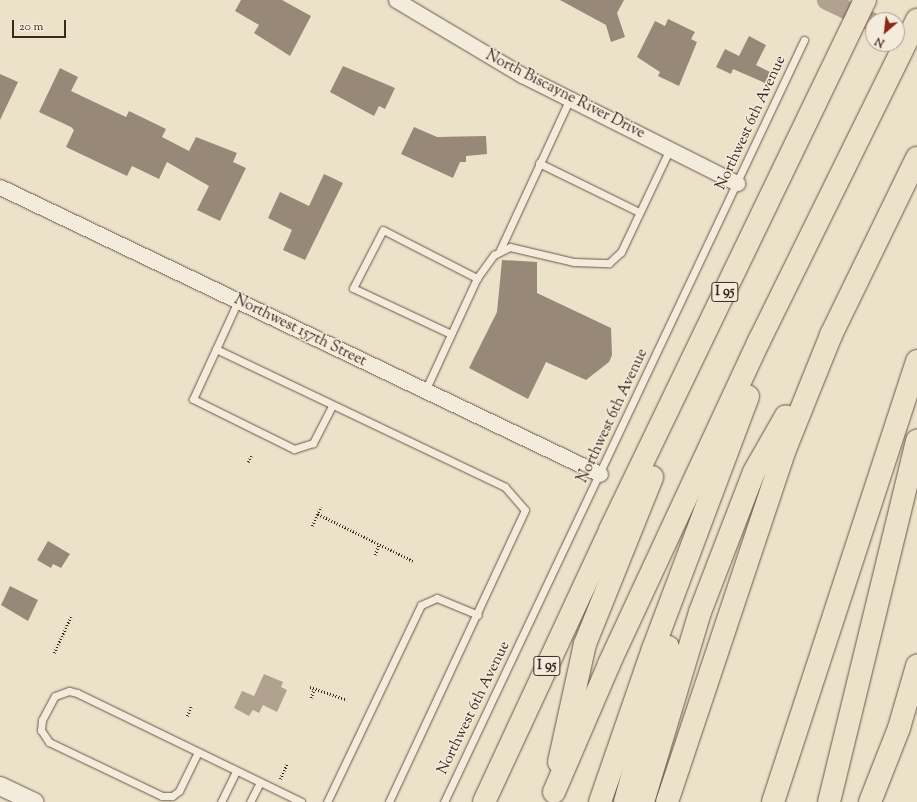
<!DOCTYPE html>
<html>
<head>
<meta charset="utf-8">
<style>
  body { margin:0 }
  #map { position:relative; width:917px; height:802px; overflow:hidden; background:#ece2c9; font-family:"Sorts Mill Goudy",serif }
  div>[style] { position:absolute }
  .water>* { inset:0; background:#b1a28f }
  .canal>* { height:19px; margin:-9.5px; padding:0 9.5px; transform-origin:9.5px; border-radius:9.5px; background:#b1a28f }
  .building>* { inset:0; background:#988877 }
  .path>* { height:2.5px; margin-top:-1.25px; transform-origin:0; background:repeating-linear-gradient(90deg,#3e271f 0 1px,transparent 0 3px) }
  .roads { filter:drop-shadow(0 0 1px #6a564a) drop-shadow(0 0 1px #6a564a) }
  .service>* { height:7px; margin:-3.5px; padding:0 3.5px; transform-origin:3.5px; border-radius:3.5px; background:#f3ecdc }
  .minor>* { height:15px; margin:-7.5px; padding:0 7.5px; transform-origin:7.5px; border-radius:7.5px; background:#f3ecdc }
  .tertiary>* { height:18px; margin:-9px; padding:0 9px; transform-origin:9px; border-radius:9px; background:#f3ecdc }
  .motorway>* { height:22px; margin:-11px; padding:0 11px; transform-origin:11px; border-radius:11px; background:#ece2c9 }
  span { translate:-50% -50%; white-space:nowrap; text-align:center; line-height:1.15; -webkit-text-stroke:3px #f3ecdc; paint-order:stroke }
  .shield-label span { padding:1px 3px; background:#f3ecdc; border:1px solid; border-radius:3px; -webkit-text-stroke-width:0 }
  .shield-label { font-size:14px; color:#3e271f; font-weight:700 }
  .street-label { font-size:15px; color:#3e271f }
  .north { position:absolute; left:865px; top:12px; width:40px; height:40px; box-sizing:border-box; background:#f3ecdc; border:1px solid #ab9d90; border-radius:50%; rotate:208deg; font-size:11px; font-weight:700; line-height:16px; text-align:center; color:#3e271f }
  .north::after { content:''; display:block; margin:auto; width:14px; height:18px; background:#8f2418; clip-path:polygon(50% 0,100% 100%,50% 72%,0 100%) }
  .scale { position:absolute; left:12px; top:20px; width:54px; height:18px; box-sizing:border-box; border:2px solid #3e271f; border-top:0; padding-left:5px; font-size:12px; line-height:14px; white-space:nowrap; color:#3e271f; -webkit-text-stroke:3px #f3ecdc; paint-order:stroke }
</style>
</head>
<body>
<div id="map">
  <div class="water">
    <i style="clip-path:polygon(264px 674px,283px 682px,281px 687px,287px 690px,277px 712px,263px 705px,259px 713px,253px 710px,249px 716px,234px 708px,242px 691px,254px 696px)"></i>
  </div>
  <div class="canal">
    <i style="left:826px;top:0;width:52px;rotate:25.1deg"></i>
  </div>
  <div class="building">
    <i style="clip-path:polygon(241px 0,282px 0,311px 16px,290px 56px,254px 33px,259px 25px,235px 11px)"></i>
    <i style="clip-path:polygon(560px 0,624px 0,617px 13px,625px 37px,611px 42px,606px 25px)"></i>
    <i style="clip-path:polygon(668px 19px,695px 32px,691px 39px,697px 42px,679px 86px,658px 76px,660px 72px,637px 57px,655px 21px,665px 26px)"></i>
    <i style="clip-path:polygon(749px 36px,766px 45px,756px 65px,770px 72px,765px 83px,733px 69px,731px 74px,716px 67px,725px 49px,739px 56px)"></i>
    <i style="clip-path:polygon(343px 66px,395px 88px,385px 109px,379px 106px,374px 116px,330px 92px)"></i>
    <i style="clip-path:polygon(60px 68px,78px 77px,71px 91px,126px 117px,129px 111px,166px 129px,162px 137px,189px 151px,196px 137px,237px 153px,233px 162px,246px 168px,220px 221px,197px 210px,209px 186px,167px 162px,159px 179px,132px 166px,127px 176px,66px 147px,74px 130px,71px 127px,39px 112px)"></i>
    <i style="clip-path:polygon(0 74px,18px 82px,0 120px)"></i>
    <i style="clip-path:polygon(414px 127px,437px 137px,486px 136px,487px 154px,466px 156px,466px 162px,460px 162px,453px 178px,401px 154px)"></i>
    <i style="clip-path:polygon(324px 174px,343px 183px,305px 260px,283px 250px,292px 230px,268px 218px,280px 192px,309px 206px)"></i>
    <i style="clip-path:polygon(502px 260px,537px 262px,537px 293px,611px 328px,612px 355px,609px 362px,586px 380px,546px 362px,528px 399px,469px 368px,497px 312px)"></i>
    <i style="clip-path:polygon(48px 541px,70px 554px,61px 568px,53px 564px,51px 568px,37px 560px)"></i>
    <i style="clip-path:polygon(10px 586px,38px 600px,28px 621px,1px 605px)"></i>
  </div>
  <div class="path">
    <i style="left:248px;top:462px;width:7px;rotate:-63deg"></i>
    <i style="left:318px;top:514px;width:106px;rotate:26.3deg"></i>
    <i style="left:312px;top:526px;width:21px;rotate:-65deg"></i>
    <i style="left:375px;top:555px;width:12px;rotate:-70deg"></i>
    <i style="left:54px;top:653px;width:40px;rotate:-65deg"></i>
    <i style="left:310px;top:687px;width:39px;rotate:19deg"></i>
    <i style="left:311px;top:698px;width:9px;rotate:-72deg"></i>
    <i style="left:187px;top:716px;width:10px;rotate:-66deg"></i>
    <i style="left:280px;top:779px;width:17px;rotate:-65deg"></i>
  </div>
  <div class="roads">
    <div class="service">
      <i style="left:539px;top:163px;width:111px;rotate:26.1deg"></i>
      <i style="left:499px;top:252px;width:170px;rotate:-65.2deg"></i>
      <i style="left:451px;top:334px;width:108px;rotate:-154.9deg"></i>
      <i style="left:353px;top:288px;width:65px;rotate:-62.7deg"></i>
      <i style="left:383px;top:230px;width:106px;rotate:27.1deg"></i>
      <i style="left:216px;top:349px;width:53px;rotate:-65.4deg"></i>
      <i style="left:425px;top:391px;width:124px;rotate:-65.3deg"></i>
      <i style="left:477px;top:278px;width:29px;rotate:-54deg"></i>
      <i style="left:494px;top:255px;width:18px;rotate:-27deg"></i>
      <i style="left:510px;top:247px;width:66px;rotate:13.2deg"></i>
      <i style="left:574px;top:262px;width:35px;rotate:2deg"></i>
      <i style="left:609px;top:263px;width:16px;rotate:-43deg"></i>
      <i style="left:621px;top:252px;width:114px;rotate:-64.6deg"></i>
      <i style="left:332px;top:406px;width:42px;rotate:117.2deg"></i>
      <i style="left:313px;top:443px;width:20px;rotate:162deg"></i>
      <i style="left:294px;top:449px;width:113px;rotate:-153.7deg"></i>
      <i style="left:193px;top:399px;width:55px;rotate:-65.3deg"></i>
      <i style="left:216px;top:349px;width:320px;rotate:25.5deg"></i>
      <i style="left:505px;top:487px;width:30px;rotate:49deg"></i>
      <i style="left:525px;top:510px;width:322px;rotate:115deg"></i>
      <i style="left:198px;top:752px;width:43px;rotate:116deg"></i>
      <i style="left:179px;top:791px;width:9px;rotate:144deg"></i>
      <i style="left:172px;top:796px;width:10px;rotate:180deg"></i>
      <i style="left:162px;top:796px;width:125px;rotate:-154.5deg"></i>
      <i style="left:49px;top:742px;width:14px;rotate:-124deg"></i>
      <i style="left:41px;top:730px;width:10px;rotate:-84deg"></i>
      <i style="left:42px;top:720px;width:27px;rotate:-62deg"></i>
      <i style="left:55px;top:696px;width:15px;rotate:-20deg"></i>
      <i style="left:69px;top:691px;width:8px;rotate:14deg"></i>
      <i style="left:77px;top:693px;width:249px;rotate:25.9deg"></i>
      <i style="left:221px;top:802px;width:34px;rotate:-64deg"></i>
      <i style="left:250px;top:802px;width:22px;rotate:-63deg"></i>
      <i style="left:327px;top:802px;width:218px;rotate:-64.5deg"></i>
      <i style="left:421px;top:605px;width:17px;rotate:-24deg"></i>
      <i style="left:437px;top:598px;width:44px;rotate:22.5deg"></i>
      <i style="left:444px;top:802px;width:843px;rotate:-64.71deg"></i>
    </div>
    <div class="minor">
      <i style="left:396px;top:0;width:147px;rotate:30.8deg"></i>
      <i style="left:522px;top:75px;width:241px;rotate:26.7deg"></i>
      <i style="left:0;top:187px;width:665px;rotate:25.56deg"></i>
    </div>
    <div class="tertiary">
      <i style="left:0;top:786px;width:38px;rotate:25deg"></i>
    </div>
    <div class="motorway">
      <i style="left:559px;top:762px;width:121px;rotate:-77.6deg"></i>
      <i style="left:585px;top:644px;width:180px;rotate:-68.1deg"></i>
      <i style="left:554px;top:792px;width:139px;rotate:-66.7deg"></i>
      <i style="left:609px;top:664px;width:356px;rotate:-65.1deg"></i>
      <i style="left:759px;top:341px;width:358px;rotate:-63.8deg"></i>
      <i style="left:484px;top:802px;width:300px;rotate:-65.1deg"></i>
      <i style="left:610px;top:530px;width:588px;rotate:-64.31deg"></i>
      <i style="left:600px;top:802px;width:162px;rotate:-70.9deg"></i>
      <i style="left:653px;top:649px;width:270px;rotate:-69.4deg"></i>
      <i style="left:625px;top:802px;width:161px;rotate:-74.5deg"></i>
      <i style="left:643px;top:802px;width:198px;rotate:-73.3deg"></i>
      <i style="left:700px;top:612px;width:150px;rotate:-68.9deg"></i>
      <i style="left:754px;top:472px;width:64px;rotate:-60.3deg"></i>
      <i style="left:667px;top:802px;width:374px;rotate:-71.5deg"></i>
      <i style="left:786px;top:447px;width:121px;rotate:-68.1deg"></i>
      <i style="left:831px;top:335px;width:197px;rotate:-64.1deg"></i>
      <i style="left:773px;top:802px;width:464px;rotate:-71.9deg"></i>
      <i style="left:829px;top:802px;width:372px;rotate:-76.3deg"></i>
      <i style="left:870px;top:802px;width:79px;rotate:-68.6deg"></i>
      <i style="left:899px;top:728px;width:65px;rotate:-73.8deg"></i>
    </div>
  </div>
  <div class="shield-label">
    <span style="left:725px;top:292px">I 95</span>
    <span style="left:547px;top:666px">I 95</span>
  </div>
  <div class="street-label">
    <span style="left:565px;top:95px;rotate:27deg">North Biscayne River Drive</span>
    <span style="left:751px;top:123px;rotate:-65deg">Northwest 6th Avenue</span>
    <span style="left:300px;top:331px;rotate:26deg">Northwest 157th Street</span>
    <span style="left:613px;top:416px;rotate:-65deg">Northwest 6th Avenue</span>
    <span style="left:474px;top:708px;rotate:-64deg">Northwest 6th Avenue</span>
  </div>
  <div class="north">N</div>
  <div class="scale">20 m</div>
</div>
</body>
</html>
